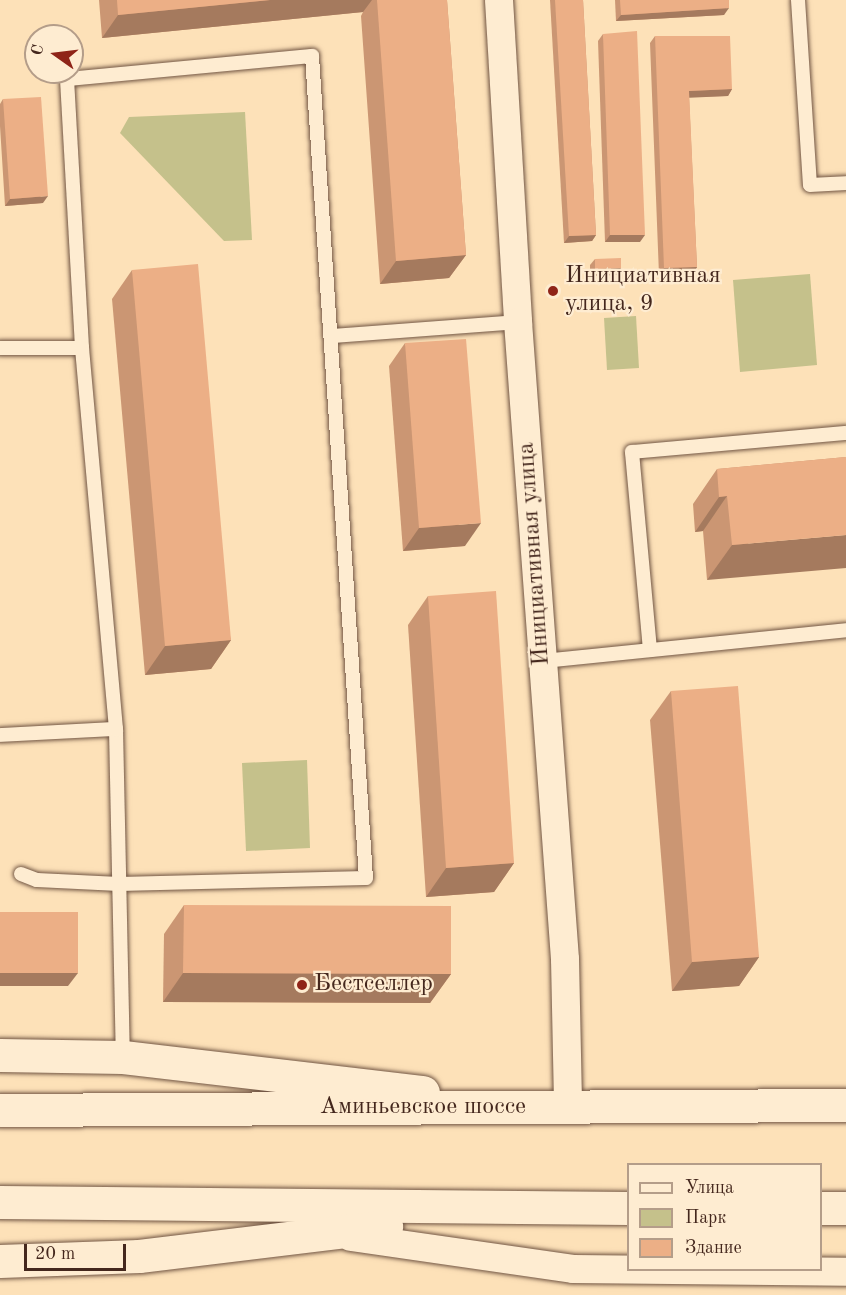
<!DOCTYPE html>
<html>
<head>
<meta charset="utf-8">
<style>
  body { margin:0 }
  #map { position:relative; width:846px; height:1295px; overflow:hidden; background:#fde1b8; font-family:"Old Standard TT",serif }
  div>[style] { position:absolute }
  .green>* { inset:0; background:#c5c18b }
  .roads { filter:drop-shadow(0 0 2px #725644) drop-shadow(0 0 2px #725644) }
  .service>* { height:14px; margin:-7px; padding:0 7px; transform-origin:7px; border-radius:7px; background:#feecd1 }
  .minor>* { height:28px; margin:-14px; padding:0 14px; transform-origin:14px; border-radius:14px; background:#feecd1 }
  .secondary>* { height:33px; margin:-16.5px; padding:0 16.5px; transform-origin:16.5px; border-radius:16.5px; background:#feecd1 }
  .wall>* { inset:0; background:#cb9673 }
  .shaded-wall>* { inset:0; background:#a57a5e }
  .building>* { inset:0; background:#ecaf86 }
  .dots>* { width:16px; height:16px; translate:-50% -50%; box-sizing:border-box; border:3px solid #feecd1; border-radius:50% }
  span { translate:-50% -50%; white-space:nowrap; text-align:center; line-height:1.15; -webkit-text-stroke:4.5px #feecd1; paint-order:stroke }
  .poi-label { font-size:24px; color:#44271d }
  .left { translate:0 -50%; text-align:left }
  .street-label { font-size:24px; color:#44271d }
  .legend { position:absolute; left:627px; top:1163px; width:195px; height:108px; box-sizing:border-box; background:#feecd1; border:2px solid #b49d89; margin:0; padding:8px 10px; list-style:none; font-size:18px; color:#44271d }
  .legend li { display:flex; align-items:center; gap:12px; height:30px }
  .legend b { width:30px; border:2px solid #b49d89 }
  .north { position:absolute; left:24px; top:24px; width:60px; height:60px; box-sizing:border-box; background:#feecd1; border:2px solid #b49d89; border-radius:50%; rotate:284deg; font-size:16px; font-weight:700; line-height:24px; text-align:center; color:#44271d }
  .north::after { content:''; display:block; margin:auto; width:21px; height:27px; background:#8f2418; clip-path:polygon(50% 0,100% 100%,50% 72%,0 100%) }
  .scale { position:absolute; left:24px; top:1244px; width:102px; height:27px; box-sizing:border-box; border:3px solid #44271d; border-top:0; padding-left:8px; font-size:18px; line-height:21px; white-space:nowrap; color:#44271d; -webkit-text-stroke:4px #feecd1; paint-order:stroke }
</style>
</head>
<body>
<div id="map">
  <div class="green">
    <i style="clip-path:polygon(245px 112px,252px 240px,224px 241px,120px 133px,129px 117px)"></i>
    <i style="clip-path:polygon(810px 274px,817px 365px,740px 372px,733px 280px)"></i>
    <i style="clip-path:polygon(636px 316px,639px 368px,607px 370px,604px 318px)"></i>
    <i style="clip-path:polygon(307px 760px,310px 848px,246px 851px,242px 763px)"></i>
  </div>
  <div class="roads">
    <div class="service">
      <i style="left:798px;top:0;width:185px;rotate:86.3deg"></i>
      <i style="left:810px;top:185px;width:36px;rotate:-3deg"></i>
      <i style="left:333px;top:336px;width:186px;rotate:-4.3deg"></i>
      <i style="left:0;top:348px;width:82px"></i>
      <i style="left:650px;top:650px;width:199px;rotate:-95.2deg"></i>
      <i style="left:632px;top:452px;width:215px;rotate:-5.1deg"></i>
      <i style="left:543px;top:661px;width:305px;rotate:-5.8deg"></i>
      <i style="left:0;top:735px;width:116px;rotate:-3deg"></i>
      <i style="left:116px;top:729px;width:328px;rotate:88.8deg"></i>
      <i style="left:21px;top:874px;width:17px;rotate:21deg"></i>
      <i style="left:37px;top:880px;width:82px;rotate:2.8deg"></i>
      <i style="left:119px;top:884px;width:247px;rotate:-1.4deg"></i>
      <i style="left:366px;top:878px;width:824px;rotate:-93.76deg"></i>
      <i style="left:312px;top:56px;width:246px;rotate:174.6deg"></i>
      <i style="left:67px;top:79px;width:269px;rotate:86.8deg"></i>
      <i style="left:82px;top:348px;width:383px;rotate:84.9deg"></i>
    </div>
    <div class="minor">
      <i style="left:499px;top:0;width:323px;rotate:86.6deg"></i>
      <i style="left:518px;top:322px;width:639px;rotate:85.78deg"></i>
      <i style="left:565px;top:959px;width:149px;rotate:88.8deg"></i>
      <i style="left:351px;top:1237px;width:224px;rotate:8.2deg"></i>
      <i style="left:573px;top:1269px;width:273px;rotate:0.6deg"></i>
    </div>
    <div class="secondary">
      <i style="left:0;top:1055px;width:123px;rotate:0.9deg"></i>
      <i style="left:123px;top:1057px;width:302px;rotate:6.7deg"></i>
      <i style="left:0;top:1110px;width:846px;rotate:-0.34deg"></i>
      <i style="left:0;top:1202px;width:628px;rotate:0.55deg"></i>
      <i style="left:820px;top:1208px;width:26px"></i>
      <i style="left:0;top:1261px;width:139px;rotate:-2.1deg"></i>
      <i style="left:139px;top:1256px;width:249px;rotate:-6.9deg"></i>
    </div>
  </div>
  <div class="wall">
    <i style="clip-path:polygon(99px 0,447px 0,466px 255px,449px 278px,380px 284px,361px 16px,363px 12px,102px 38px)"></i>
    <i style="clip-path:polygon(550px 0,583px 0,596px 235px,592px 241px,564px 243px)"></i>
    <i style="clip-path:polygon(615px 0,729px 0,724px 15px,616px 21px)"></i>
    <i style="clip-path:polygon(603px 34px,640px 242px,605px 242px,598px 41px)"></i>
    <i style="clip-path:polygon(655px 36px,732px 89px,728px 96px,689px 97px,697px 267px,693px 274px,659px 275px,650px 43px)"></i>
    <i style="clip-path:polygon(3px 99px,43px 203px,5px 206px,0 126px,0 104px)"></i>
    <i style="clip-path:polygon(595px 259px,617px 275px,590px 276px,590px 265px)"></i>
    <i style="clip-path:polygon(132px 270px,231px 640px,211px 669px,145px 675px,112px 299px)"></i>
    <i style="clip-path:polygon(405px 343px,465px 546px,403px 551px,389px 366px)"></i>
    <i style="clip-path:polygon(846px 457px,707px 580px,703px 531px,695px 532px,693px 504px,717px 469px)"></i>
    <i style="clip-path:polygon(428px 596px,514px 863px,494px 892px,426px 897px,408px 625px)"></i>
    <i style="clip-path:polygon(671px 691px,759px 957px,739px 986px,672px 991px,650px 720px)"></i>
    <i style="clip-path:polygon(184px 905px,451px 974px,430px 1003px,163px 1002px,164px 934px)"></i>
  </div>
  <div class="shaded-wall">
    <i style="clip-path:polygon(270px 0,372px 0,363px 12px,102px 38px,118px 15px)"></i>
    <i style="clip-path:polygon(729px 8px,724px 15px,616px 21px,621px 15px)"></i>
    <i style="clip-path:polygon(732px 89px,728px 96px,684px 98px,689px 91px)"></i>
    <i style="clip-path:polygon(48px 196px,43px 203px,5px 206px,10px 199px)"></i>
    <i style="clip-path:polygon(596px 235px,592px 241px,564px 243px,569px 236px)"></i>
    <i style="clip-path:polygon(610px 235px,645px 235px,640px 242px,605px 242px)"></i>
    <i style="clip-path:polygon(466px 255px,449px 278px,380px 284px,396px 261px)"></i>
    <i style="clip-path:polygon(697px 267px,693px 274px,659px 275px,664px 268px)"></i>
    <i style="clip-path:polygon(621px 268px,617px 275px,590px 276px,595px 269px)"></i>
    <i style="clip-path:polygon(727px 496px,703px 531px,695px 532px,719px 497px)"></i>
    <i style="clip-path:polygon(481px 523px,465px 546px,403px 551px,419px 528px)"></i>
    <i style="clip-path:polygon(846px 535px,846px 568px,707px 580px,732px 545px)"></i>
    <i style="clip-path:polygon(231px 640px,211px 669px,145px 675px,165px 646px)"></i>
    <i style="clip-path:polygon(514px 863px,494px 892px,426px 897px,446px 868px)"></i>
    <i style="clip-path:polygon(759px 957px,739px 986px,672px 991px,692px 962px)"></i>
    <i style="clip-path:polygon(0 973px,78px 973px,68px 986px,0 986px)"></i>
    <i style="clip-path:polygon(183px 973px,451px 974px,430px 1003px,163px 1002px)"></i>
  </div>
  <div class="building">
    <i style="clip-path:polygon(117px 0,270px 0,118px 15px)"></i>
    <i style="clip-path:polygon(377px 0,447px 0,466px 255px,396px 261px)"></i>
    <i style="clip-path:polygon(555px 0,583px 0,596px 235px,569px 236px)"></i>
    <i style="clip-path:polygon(620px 0,729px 0,729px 8px,621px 15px)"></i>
    <i style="clip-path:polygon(637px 31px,645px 235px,610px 235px,603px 34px)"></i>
    <i style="clip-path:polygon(655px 36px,730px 36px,732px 89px,689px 91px,697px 267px,664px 268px)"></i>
    <i style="clip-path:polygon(41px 97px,48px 196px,10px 199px,3px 99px)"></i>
    <i style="clip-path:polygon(621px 258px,621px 268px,595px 269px,595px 259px)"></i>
    <i style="clip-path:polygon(198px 264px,231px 640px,165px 646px,132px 270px)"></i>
    <i style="clip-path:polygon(466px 339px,481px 523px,419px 528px,405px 343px)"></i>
    <i style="clip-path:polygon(846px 457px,846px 535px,732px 545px,727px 496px,719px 497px,717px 469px)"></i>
    <i style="clip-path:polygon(496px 591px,514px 863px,446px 868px,428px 596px)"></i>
    <i style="clip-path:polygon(738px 686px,759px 957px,692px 962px,671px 691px)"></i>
    <i style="clip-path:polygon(184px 905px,451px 906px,451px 974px,183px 973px)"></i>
    <i style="clip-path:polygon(0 912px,78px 912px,78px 973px,0 973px)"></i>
  </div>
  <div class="dots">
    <i style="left:553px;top:291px;background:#8f2418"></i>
    <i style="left:302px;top:985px;background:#8f2418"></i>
  </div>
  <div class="poi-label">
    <span class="left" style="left:565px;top:291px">Инициативная<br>улица, 9</span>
    <span class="left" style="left:314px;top:985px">Бестселлер</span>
  </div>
  <div class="street-label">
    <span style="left:535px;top:554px;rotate:-94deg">Инициативная улица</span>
    <span style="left:423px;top:1108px">Аминьевское шоссе</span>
  </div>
  <ul class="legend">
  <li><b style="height:8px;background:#feecd1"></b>Улица</li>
  <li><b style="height:16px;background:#c5c18b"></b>Парк</li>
  <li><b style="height:16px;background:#ecaf86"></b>Здание</li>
  </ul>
  <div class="north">С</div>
  <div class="scale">20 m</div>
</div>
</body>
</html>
